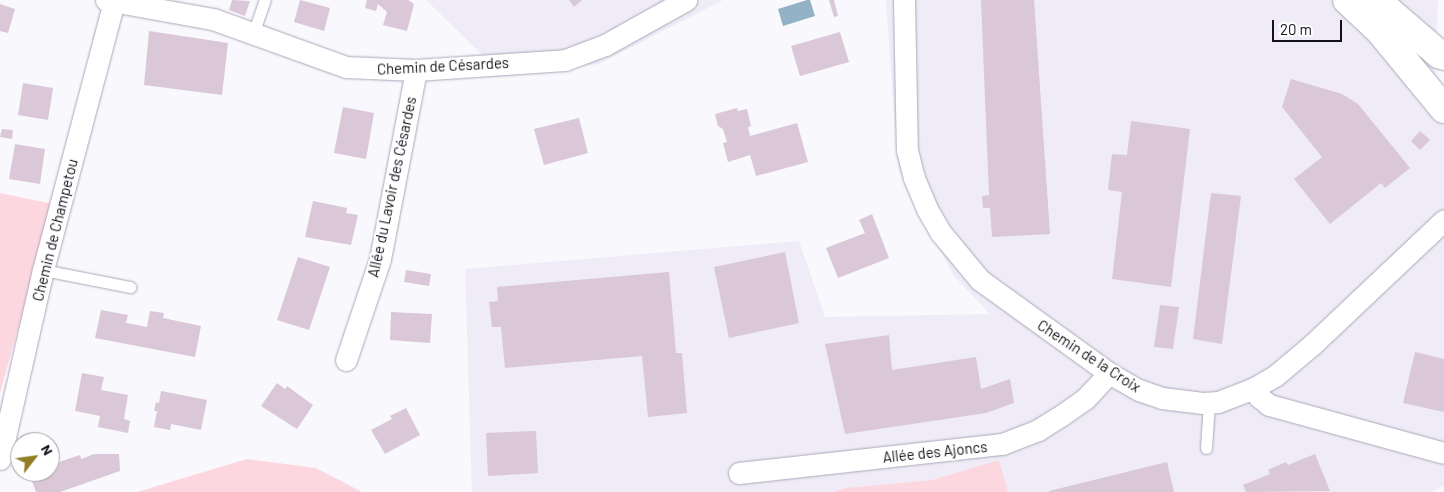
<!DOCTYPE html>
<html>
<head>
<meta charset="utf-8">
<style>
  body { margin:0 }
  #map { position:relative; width:1444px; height:492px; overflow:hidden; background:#f9f8fc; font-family:Barlow,sans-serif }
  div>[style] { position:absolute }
  .built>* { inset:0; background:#efecf7 }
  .green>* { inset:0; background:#fcd7e0 }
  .water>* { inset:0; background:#93b2c6 }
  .building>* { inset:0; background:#dac7d7 }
  .roads { filter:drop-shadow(0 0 1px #aca6ba) drop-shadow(0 0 1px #aca6ba) }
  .lane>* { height:11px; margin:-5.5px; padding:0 5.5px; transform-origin:5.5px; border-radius:5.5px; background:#fff }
  .street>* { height:21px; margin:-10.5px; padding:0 10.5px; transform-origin:10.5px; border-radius:10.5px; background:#fff }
  .secondary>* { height:28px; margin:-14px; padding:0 14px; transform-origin:14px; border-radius:14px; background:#fff }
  span { translate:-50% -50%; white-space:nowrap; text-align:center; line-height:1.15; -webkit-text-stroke:4.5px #fff; paint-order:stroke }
  .street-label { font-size:15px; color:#141219 }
  .north { position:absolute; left:10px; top:432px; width:50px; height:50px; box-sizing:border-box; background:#fff; border:1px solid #a1a0a3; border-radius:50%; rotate:60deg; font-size:14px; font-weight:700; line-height:20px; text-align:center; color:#141219 }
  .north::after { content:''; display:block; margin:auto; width:18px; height:22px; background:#927e25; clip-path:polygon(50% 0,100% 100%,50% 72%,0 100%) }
  .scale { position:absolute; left:1272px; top:20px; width:70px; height:22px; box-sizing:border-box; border:2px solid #141219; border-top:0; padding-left:6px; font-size:15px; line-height:18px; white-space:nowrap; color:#141219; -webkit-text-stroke:4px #fff; paint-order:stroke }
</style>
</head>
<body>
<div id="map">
  <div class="built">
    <i style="clip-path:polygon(426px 0,723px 0,599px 64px,504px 76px)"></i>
    <i style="clip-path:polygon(886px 0,1438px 0,1434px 110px,1444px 119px,1444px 485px,1432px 492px,1008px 492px,999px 460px,932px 480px,846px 488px,832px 492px,472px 492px,465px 269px,799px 241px,825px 317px,990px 314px,953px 275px,898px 169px)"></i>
  </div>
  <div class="green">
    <i style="clip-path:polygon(0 193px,53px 204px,0 393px)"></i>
    <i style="clip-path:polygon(247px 459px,316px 468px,362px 492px,137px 492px)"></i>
    <i style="clip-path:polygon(999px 460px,1008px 492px,832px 492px,845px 488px,932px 480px)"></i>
  </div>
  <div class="water">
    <i style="clip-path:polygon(807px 0,810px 0,815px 16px,783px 26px,778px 9px)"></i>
  </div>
  <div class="building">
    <i style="clip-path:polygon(232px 0,250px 1px,245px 16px,229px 10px)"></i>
    <i style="clip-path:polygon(300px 0,330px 8px,324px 31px,294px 22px)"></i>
    <i style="clip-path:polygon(367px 0,408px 0,414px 4px,407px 31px,383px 25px,387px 12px,378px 4px,376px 11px,365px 8px)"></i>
    <i style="clip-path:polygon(569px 0,582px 0,574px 7px)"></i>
    <i style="clip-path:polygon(829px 0,834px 0,838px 16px,834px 17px)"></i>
    <i style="clip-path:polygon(981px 0,1034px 0,1050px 234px,992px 237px,990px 208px,983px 208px,982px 196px,989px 195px)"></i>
    <i style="clip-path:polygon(0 4px,15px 9px,8px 33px,0 31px)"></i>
    <i style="clip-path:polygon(149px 31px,228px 43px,222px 95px,144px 85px)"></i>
    <i style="clip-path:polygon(840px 32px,849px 62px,800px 76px,791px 46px)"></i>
    <i style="clip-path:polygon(1291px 79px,1342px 94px,1358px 104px,1410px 168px,1385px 188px,1381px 183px,1330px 224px,1294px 179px,1322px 157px,1282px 107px)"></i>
    <i style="clip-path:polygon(23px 83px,53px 88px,48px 120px,18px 115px)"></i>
    <i style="clip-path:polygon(343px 107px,374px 113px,366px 159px,334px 153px)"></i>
    <i style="clip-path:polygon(737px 108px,738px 111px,747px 109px,751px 126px,748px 127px,750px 136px,797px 123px,808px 162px,756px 176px,750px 155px,728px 162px,723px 143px,727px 142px,723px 129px,718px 126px,715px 114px)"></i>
    <i style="clip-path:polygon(579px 118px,588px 153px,544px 165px,534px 129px)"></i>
    <i style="clip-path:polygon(1131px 121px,1190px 129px,1171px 287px,1112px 279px,1122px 192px,1108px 190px,1110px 171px,1112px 154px,1127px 155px)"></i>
    <i style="clip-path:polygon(2px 129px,13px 130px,12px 139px,0 137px)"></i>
    <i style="clip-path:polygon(1420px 131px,1430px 140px,1420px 150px,1411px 141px)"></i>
    <i style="clip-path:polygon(15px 144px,45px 149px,40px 184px,9px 179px)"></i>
    <i style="clip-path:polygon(1211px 193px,1241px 196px,1222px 344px,1193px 339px)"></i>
    <i style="clip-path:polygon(313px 201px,347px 208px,346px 213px,358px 215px,351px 245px,305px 237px)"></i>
    <i style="clip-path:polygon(872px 214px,889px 258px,838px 278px,826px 248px,865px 233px,859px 220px)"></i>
    <i style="clip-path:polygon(785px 252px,799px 323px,729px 338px,714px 267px)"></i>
    <i style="clip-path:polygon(298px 257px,330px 267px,309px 330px,277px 320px)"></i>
    <i style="clip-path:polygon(406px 270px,431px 274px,429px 286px,404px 282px)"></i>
    <i style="clip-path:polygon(669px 272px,676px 353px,682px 353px,687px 413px,648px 417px,642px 356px,505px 368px,501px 327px,492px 327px,489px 302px,498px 301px,497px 287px)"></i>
    <i style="clip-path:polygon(1160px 305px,1179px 307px,1173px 349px,1154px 347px)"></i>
    <i style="clip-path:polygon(101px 310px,128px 315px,126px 323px,137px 325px,147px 327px,150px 311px,164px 313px,163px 318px,201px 326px,195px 357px,95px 338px)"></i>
    <i style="clip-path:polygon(391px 312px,432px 314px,430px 343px,390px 340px)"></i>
    <i style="clip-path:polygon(889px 335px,892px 370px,976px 357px,981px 389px,1010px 379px,1014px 403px,986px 413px,845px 434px,825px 344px)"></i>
    <i style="clip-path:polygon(1415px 352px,1444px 359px,1444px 412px,1403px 403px)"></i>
    <i style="clip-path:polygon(82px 373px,104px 377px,101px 390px,128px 395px,124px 419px,130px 421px,128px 433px,98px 427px,100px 416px,75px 411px)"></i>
    <i style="clip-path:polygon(277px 383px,285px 389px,287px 386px,313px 405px,297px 429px,261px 406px)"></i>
    <i style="clip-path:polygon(161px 391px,207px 400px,201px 430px,171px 424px,170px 430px,154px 427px,157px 411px,154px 411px,156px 402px,159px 403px)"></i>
    <i style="clip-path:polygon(406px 408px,420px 435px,385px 454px,371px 430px,392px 419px,390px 416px)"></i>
    <i style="clip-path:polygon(536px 431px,538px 473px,488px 476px,486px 433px)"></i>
    <i style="clip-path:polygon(94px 454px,119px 454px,120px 471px,60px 492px,36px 492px,29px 473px,50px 472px,50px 465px,80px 455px,81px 459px)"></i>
    <i style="clip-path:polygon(1315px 454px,1330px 491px,1246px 492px,1243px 485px,1270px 474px,1268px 470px,1286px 462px,1288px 465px)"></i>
    <i style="clip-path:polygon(1167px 462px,1174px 492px,1049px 492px,1049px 491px)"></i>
  </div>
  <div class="roads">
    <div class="lane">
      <i style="left:253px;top:34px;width:36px;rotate:-71deg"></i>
      <i style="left:43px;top:270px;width:89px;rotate:11.1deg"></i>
      <i style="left:1206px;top:448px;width:45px;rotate:-86.2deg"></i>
    </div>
    <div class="street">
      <i style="left:106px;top:0;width:109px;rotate:10.1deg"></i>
      <i style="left:213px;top:19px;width:141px;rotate:19.8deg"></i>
      <i style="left:346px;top:67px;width:70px;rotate:2.5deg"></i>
      <i style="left:416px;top:70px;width:149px;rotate:-3.8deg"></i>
      <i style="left:565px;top:60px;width:43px;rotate:-20.6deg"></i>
      <i style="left:605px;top:45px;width:93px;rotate:-29.1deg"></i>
      <i style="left:904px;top:0;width:150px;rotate:88.9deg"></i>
      <i style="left:907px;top:150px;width:29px;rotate:76deg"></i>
      <i style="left:914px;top:178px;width:34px;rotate:67deg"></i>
      <i style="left:927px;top:209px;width:28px;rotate:60deg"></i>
      <i style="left:941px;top:233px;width:61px;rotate:50.3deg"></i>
      <i style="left:980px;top:280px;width:159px;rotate:35.8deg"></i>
      <i style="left:1109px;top:373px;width:34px;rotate:30deg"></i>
      <i style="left:1139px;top:390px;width:24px;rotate:19deg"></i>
      <i style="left:1162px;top:398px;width:41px;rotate:7deg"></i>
      <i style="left:1203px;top:403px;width:15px;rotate:-4deg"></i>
      <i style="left:1218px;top:402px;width:39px;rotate:-21deg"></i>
      <i style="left:1254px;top:388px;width:24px;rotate:-30deg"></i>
      <i style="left:1275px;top:376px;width:50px;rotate:-40.1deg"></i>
      <i style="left:1313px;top:344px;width:180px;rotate:-43.4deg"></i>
      <i style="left:346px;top:360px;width:107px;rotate:-71.4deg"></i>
      <i style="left:380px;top:259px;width:192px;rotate:-79.2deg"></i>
      <i style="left:1254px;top:388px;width:9px;rotate:63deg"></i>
      <i style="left:1258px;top:396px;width:14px;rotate:39deg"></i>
      <i style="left:1269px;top:405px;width:181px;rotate:15.3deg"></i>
      <i style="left:0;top:459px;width:194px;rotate:-77.2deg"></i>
      <i style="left:43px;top:270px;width:278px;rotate:-75.2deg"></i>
      <i style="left:739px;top:473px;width:265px;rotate:-6.3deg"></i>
      <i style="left:1002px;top:444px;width:39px;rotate:-21deg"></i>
      <i style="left:1038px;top:430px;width:28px;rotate:-32deg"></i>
      <i style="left:1062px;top:415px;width:28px;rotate:-35deg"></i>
      <i style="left:1085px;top:399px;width:35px;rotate:-47deg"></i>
    </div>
    <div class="secondary">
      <i style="left:1347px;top:0;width:45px;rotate:43.2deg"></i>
      <i style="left:1380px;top:31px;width:101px;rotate:50.6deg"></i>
      <i style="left:1376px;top:0;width:83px;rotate:40.6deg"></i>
      <i style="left:1439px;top:54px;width:5px;rotate:22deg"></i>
    </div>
  </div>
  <div class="street-label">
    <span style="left:443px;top:66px;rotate:-3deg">Chemin de Césardes</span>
    <span style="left:392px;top:187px;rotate:-78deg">Allée du Lavoir des Césardes</span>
    <span style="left:55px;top:230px;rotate:-76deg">Chemin de Champetou</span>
    <span style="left:1089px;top:356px;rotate:33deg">Chemin de la Croix</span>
    <span style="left:935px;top:452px;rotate:-6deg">Allée des Ajoncs</span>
  </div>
  <div class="north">N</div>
  <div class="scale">20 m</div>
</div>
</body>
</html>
